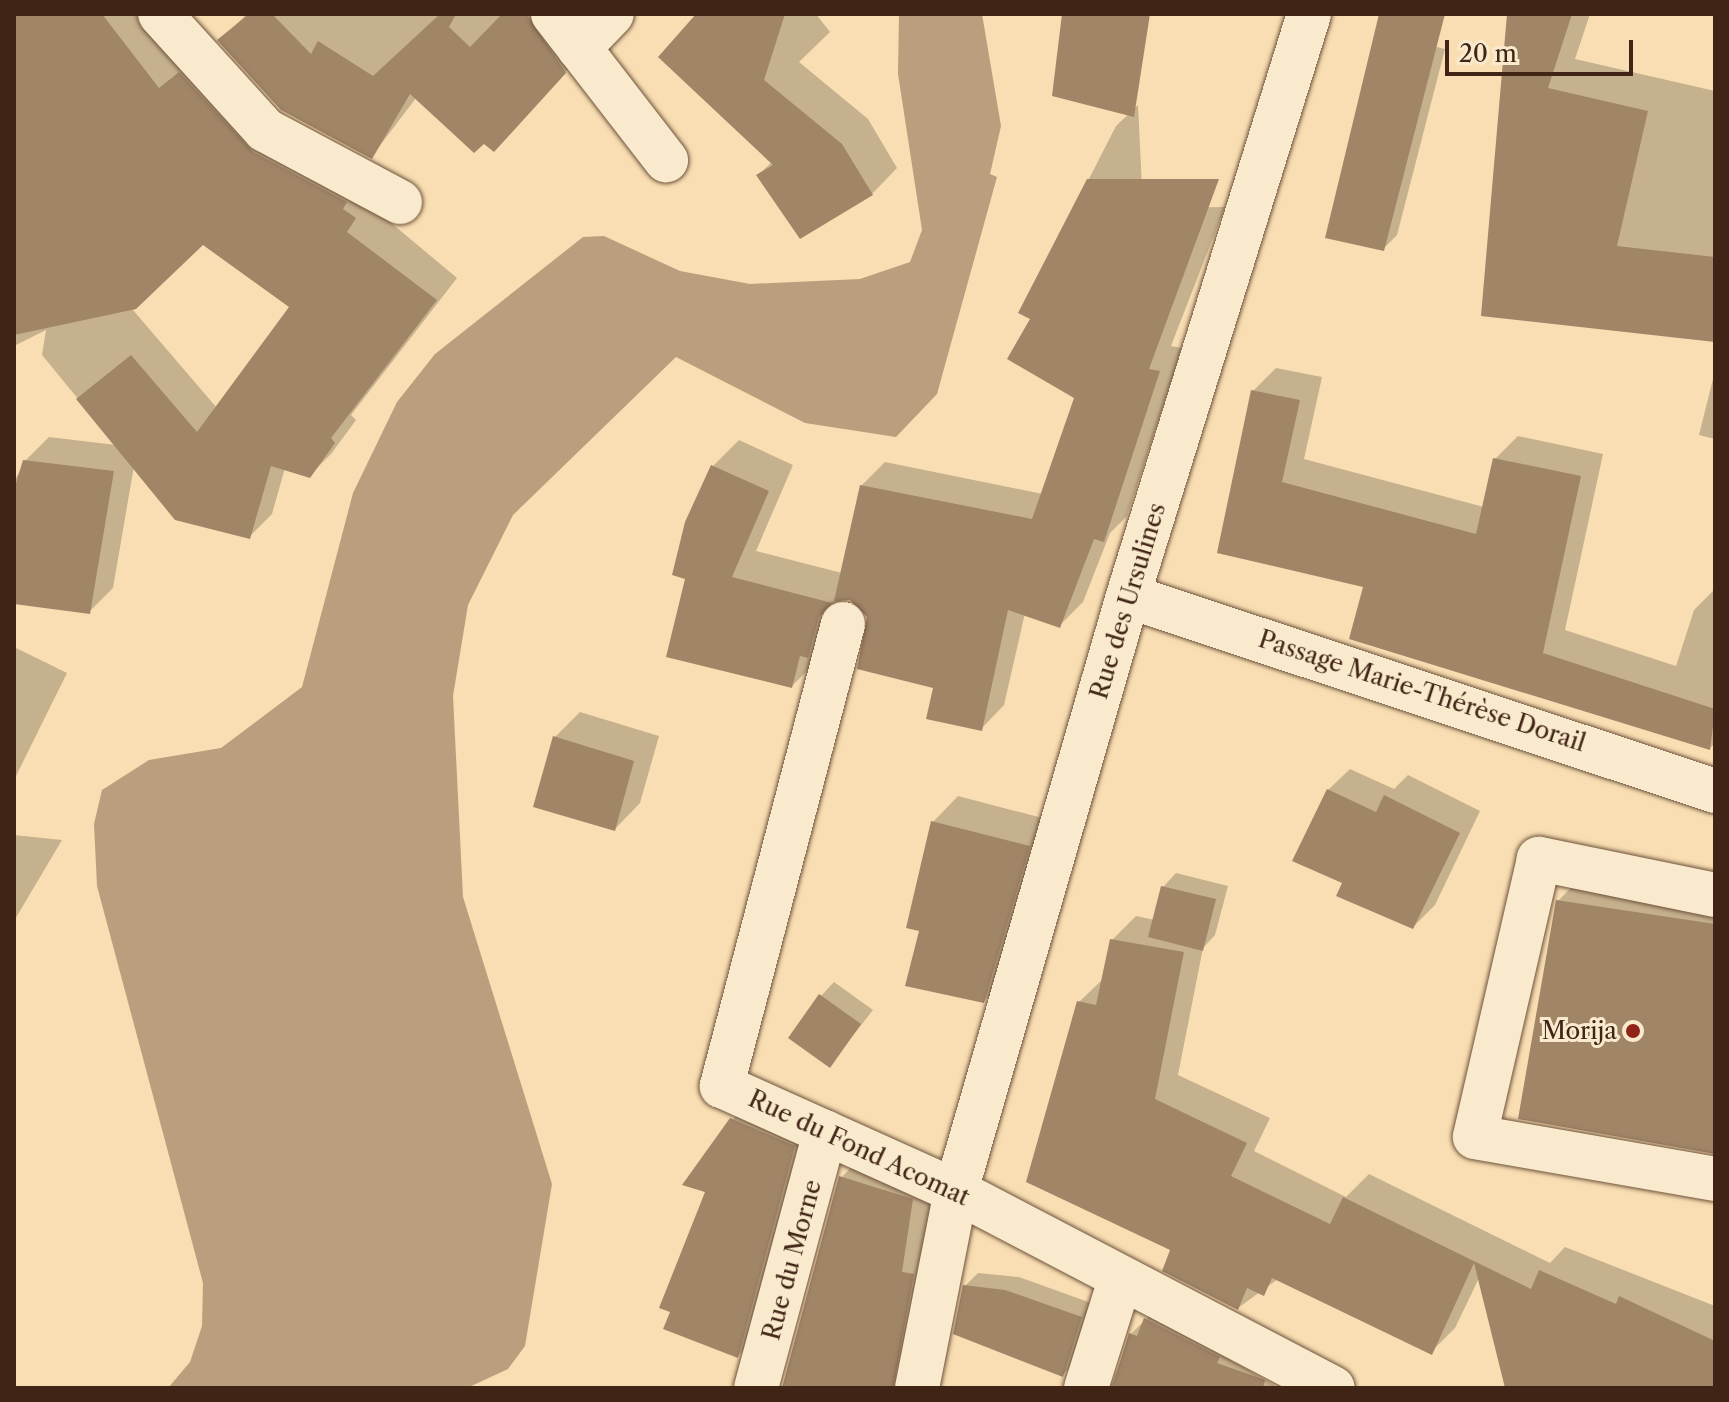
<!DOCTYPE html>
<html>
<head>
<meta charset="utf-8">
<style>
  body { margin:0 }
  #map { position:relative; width:1729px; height:1402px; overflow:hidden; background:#f8deb2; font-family:"Libre Caslon Text",serif }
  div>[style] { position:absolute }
  .water>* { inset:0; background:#b99f7d }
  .shadow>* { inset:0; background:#0003 }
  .building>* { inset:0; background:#a08567 }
  .roads { filter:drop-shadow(0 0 2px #6e523c) drop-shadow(0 0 2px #6e523c) }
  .minor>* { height:44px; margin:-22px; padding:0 22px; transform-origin:22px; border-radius:22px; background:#faeacd }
  .dots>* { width:22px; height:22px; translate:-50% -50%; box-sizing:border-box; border:4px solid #faeacd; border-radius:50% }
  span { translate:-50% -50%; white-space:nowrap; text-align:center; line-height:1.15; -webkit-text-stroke:6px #faeacd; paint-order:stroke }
  .street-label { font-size:24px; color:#402415 }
  .poi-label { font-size:24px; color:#402415 }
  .right { translate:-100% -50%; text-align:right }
  .frame { position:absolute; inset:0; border:16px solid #402415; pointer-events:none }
  .scale { position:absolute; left:1445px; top:40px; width:188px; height:36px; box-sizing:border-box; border:4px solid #402415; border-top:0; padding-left:10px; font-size:24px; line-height:28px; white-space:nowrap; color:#402415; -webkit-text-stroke:6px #faeacd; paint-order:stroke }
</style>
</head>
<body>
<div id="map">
  <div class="water">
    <i style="clip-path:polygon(899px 14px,982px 14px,1001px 126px,990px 174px,997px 177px,937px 394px,896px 437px,805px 423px,676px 357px,513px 515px,468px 605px,453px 696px,463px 897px,552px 1184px,525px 1346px,508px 1369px,467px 1388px,168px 1388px,190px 1362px,202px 1326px,203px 1283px,97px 886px,94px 824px,102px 790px,149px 760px,221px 748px,302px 687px,353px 493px,397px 402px,435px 354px,583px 237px,604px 236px,680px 271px,750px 284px,860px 279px,910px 262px,922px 230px,898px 74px)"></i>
  </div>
  <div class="shadow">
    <i style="clip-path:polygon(evenodd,14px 14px,141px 14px,457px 278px,351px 415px,356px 420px,331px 454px,309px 476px,285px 468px,272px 514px,250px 536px,134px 466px,113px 588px,89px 612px,14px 602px,14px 482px,25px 461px,49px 437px,116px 445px,42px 355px,46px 330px,14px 346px,14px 14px,202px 242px,292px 306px,217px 408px,133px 310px,202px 242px)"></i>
    <i style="clip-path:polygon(247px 14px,567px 14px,589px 47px,494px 149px,416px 98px,372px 156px,220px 40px)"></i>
    <i style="clip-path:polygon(699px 14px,816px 14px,830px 32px,799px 62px,868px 119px,897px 168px,872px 194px,758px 175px,772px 162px)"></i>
    <i style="clip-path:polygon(1509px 14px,1590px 14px,1575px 59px,1715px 91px,1715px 328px,1483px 314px)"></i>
    <i style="clip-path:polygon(1386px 35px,1445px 49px,1397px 235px,1384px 248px)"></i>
    <i style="clip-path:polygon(1138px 105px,1143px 208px,1225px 207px,1171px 346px,1182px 348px,1127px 516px,1110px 533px,1083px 602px,1060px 625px,1025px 613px,1004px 705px,981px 729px,851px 598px,842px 599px,818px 660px,792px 686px,668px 655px,713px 466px,739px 440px,793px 465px,756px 551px,842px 573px,861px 486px,885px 462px,1043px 494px,1076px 397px,1033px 318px,1021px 312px,1116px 126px)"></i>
    <i style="clip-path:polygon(1276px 368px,1322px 377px,1304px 459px,1484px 507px,1495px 459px,1518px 436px,1603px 454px,1565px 630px,1676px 666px,1694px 610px,1715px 589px,1715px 743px,1710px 748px,1365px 585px,1219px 552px,1253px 391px)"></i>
    <i style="clip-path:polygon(1715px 371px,1715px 439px,1699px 435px)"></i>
    <i style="clip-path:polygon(14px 647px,67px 673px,14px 780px)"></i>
    <i style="clip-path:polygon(580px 712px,659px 736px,640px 803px,615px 829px,555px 737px)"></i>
    <i style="clip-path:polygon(1350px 769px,1394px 789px,1408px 775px,1480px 811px,1435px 905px,1413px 927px,1345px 882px,1328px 790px)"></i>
    <i style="clip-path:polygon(958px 796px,1054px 821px,1009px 975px,984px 1001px,922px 929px,933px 822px)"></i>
    <i style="clip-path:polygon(14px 835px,62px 840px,14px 921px)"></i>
    <i style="clip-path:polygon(1603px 855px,1715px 873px,1715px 1152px,1558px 901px)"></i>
    <i style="clip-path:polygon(1176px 873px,1228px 886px,1215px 935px,1203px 948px,1178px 1075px,1270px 1118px,1254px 1151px,1346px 1197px,1369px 1174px,1550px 1263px,1565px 1247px,1715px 1306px,1715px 1388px,1518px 1388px,1480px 1276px,1455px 1328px,1431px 1352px,1278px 1279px,1238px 1308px,1173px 1249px,1079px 1002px,1104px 978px,1112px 940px,1136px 916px,1155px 920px,1163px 887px)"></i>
    <i style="clip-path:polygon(834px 982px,873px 1010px,830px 1065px,821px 996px)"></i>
    <i style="clip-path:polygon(757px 1094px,820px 1121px,763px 1330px,738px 1356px,708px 1191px,732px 1120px)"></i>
    <i style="clip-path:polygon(864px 1154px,935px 1176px,924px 1249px,928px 1388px,784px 1388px,841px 1178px)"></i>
    <i style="clip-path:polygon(978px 1273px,1019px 1277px,1094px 1304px,1076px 1361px,1063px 1375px,965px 1286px)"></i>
    <i style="clip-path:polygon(1169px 1296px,1242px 1333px,1231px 1360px,1279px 1388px,1110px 1388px,1131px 1334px)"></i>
  </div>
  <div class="building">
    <i style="clip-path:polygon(14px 14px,102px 14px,159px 88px,179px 72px,253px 152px,347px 202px,343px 209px,356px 218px,347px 232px,437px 300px,331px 438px,335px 443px,310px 478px,271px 466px,250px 539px,175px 520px,76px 399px,131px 355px,197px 432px,289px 307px,203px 245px,136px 309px,14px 335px)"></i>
    <i style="clip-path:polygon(249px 14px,272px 14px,311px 54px,318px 41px,373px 76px,440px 14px,455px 16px,449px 27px,470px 47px,502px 14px,526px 14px,566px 73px,494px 152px,484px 144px,474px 153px,410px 94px,372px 159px,281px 110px,217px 40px)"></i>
    <i style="clip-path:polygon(696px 14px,785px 14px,764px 80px,842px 144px,873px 195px,800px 239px,756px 175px,773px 165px,658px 57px)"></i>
    <i style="clip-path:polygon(1062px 14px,1150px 14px,1134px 117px,1052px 96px)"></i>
    <i style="clip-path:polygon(1379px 14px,1445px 14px,1384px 251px,1325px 238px)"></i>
    <i style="clip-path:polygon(1507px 14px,1572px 14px,1548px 88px,1648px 111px,1617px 246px,1715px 257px,1715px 342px,1481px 316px)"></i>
    <i style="clip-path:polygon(1087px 179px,1219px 179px,1149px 369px,1160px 371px,1104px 542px,1094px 539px,1060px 628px,1008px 610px,982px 731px,926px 719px,933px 688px,857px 669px,867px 617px,850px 600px,834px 601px,860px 485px,1032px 519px,1074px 398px,1007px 359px,1030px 319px,1018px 313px)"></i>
    <i style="clip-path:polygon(1251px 390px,1300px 400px,1282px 482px,1476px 534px,1493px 458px,1581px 476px,1543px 653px,1715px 709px,1710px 750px,1349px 639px,1363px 587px,1217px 553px)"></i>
    <i style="clip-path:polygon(23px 460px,114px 471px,90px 614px,14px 604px,14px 490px)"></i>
    <i style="clip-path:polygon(711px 465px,769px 491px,732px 577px,832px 603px,819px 617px,808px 658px,800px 656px,792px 688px,666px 657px,685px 579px,672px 575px,685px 522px)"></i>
    <i style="clip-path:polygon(553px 736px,634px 761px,615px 831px,533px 807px)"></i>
    <i style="clip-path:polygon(1327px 789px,1376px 812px,1384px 795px,1460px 833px,1413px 929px,1336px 896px,1342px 883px,1292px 861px)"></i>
    <i style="clip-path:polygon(931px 821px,1030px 846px,984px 1003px,905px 986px,919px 931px,906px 928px)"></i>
    <i style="clip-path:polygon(1161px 886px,1216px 899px,1203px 951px,1148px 937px)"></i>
    <i style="clip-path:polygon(1556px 900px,1715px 924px,1715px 1154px,1518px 1119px)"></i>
    <i style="clip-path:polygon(1110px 939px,1184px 952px,1155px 1099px,1247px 1143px,1231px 1176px,1330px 1224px,1343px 1197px,1531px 1289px,1539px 1270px,1616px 1304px,1619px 1296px,1715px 1341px,1715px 1388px,1505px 1388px,1474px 1263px,1432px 1355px,1272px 1278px,1264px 1296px,1247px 1288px,1238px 1310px,1162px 1271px,1170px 1250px,1026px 1182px,1077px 1001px,1096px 1005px)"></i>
    <i style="clip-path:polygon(819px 994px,861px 1024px,830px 1068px,788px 1038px)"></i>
    <i style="clip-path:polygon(730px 1118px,795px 1146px,738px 1358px,663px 1329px,670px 1312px,659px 1308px,705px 1192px,682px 1185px)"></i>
    <i style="clip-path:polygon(839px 1176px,913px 1199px,902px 1272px,914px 1274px,893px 1388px,782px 1388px)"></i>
    <i style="clip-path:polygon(963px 1285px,1005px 1290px,1082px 1317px,1063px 1377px,953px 1334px)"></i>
    <i style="clip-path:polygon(1144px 1318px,1220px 1357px,1217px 1363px,1265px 1380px,1263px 1388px,1112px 1388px,1129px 1333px,1137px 1336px)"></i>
  </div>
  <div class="roads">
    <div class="minor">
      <i style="left:160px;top:14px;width:156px;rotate:47.8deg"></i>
      <i style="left:265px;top:130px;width:153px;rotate:28.1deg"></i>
      <i style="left:553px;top:14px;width:185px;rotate:52.3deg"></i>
      <i style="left:579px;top:48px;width:47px;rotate:-45.9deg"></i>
      <i style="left:1128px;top:596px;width:619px;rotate:18.38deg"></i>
      <i style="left:843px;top:624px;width:478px;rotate:104.7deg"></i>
      <i style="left:722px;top:1086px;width:256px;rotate:24.2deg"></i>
      <i style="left:956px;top:1191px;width:425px;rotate:27.6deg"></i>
      <i style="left:1715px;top:895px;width:180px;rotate:-168.4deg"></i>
      <i style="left:1539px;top:859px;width:285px;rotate:103deg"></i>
      <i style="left:1475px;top:1137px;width:244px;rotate:9.9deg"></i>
      <i style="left:756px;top:1388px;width:265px;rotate:-74.9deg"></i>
      <i style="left:917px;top:1388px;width:201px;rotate:-78.8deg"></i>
      <i style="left:956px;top:1191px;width:619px;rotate:-73.88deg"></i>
      <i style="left:1128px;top:596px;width:609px;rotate:-72.72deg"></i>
      <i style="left:1086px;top:1388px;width:113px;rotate:-72.5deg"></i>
    </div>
  </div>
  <div class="dots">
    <i style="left:1633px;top:1031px;background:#8f2418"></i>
  </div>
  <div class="street-label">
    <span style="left:1128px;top:601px;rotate:-73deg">Rue des Ursulines</span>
    <span style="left:1422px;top:691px;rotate:18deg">Passage Marie-Thérèse Dorail</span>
    <span style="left:859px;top:1148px;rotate:25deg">Rue du Fond Acomat</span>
    <span style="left:792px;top:1260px;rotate:-75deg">Rue du Morne</span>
  </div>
  <div class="poi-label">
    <span class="right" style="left:1617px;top:1031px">Morija</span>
  </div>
  <div class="frame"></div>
  <div class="scale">20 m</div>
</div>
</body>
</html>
